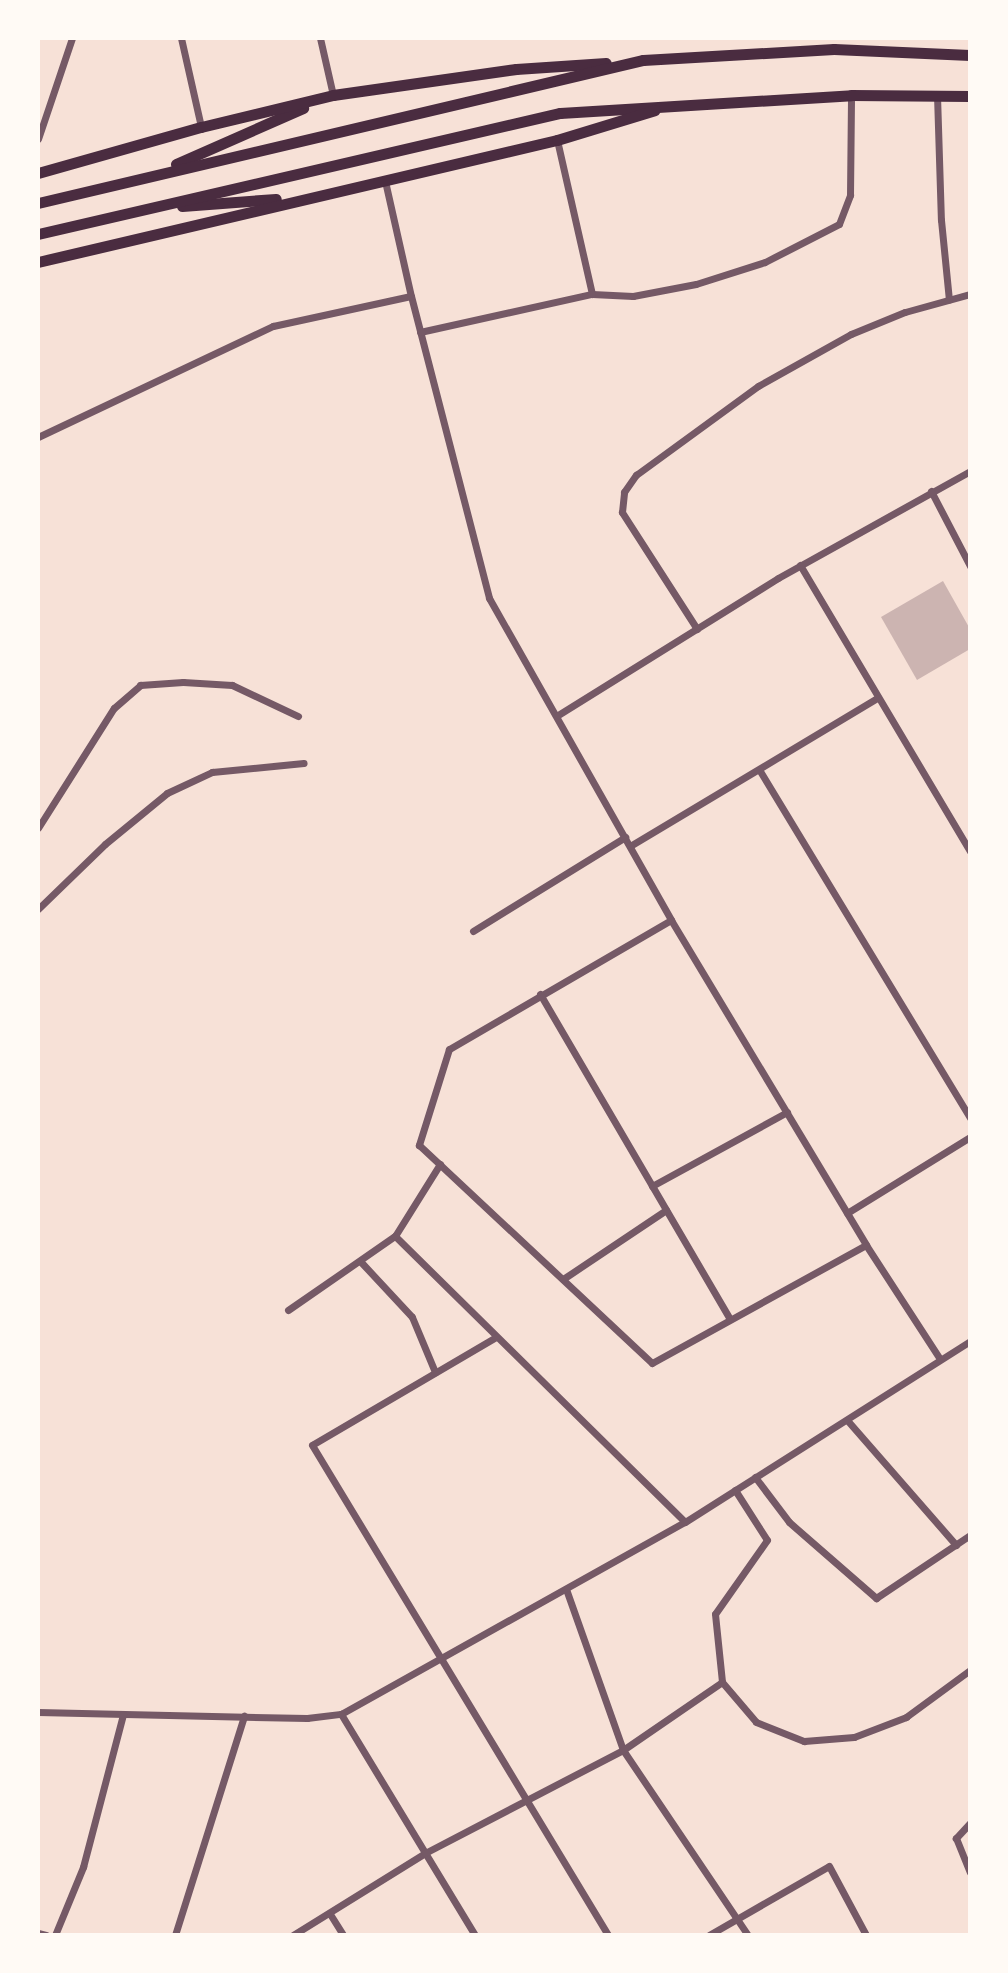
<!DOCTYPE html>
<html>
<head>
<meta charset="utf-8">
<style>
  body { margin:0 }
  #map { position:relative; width:1008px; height:1973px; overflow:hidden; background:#f7e1d7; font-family:Arial,sans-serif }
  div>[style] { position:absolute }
  .building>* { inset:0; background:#ccb4b1 }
  .minor>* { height:7px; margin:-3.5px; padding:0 3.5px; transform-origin:3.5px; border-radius:3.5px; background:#755966 }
  .primary>* { height:11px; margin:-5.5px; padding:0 5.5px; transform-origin:5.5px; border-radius:5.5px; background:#4a2c40 }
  span { translate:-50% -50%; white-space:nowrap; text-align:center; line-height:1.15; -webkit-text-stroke:7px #fffaf5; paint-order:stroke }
  .frame { position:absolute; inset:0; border:40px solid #fffaf5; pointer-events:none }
</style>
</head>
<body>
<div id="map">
  <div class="building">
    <i style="clip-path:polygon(943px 581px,970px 629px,970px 649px,917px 680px,881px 617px)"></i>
  </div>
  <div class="minor">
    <i style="left:181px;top:38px;width:91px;rotate:77.3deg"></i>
    <i style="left:320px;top:38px;width:58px;rotate:77.2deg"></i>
    <i style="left:937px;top:95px;width:125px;rotate:88.2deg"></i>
    <i style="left:941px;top:220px;width:80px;rotate:84.3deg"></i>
    <i style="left:38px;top:139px;width:107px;rotate:-71.4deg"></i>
    <i style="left:557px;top:140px;width:158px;rotate:77.2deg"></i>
    <i style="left:592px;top:294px;width:41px;rotate:2.8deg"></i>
    <i style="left:633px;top:296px;width:64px;rotate:-10.8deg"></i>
    <i style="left:696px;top:284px;width:72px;rotate:-17.7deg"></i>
    <i style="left:765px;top:262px;width:83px;rotate:-27.2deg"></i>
    <i style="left:839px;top:224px;width:31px;rotate:-69deg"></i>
    <i style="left:850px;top:195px;width:100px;rotate:-89.4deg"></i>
    <i style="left:385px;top:181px;width:118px;rotate:77.3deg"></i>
    <i style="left:411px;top:296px;width:312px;rotate:75.5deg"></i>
    <i style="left:489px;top:598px;width:370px;rotate:60.5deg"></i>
    <i style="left:671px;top:920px;width:379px;rotate:59deg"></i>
    <i style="left:866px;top:1245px;width:136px;rotate:57deg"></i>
    <i style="left:420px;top:332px;width:176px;rotate:-12.5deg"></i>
    <i style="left:38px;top:437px;width:260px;rotate:-25.3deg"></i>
    <i style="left:273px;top:326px;width:141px;rotate:-12.3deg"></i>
    <i style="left:931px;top:491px;width:85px;rotate:62.5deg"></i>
    <i style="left:800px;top:565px;width:333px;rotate:59.3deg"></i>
    <i style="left:697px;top:629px;width:139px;rotate:-122.7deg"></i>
    <i style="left:622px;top:512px;width:20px;rotate:-84deg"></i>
    <i style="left:624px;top:492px;width:21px;rotate:-55deg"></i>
    <i style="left:636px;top:475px;width:151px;rotate:-36.1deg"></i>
    <i style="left:758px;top:386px;width:107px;rotate:-29.2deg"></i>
    <i style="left:851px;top:334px;width:58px;rotate:-22.2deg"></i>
    <i style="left:905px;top:312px;width:67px;rotate:-15.5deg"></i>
    <i style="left:558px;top:715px;width:259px;rotate:-31.9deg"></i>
    <i style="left:778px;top:578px;width:220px;rotate:-29.1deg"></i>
    <i style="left:760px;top:771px;width:406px;rotate:58.8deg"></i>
    <i style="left:38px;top:828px;width:142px;rotate:-57.7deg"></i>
    <i style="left:114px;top:708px;width:35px;rotate:-41deg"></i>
    <i style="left:140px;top:685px;width:43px;rotate:-4deg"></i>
    <i style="left:183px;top:682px;width:49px;rotate:3.5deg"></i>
    <i style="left:232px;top:685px;width:73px;rotate:25.2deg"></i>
    <i style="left:630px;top:846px;width:288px;rotate:-30.9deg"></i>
    <i style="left:38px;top:909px;width:93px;rotate:-44.1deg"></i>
    <i style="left:105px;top:844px;width:80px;rotate:-39.4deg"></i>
    <i style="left:167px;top:793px;width:50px;rotate:-25deg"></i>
    <i style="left:212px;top:772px;width:92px;rotate:-5.6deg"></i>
    <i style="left:671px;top:920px;width:257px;rotate:149.8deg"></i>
    <i style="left:449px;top:1049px;width:101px;rotate:107.4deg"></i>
    <i style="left:419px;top:1145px;width:319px;rotate:43.1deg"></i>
    <i style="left:652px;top:1363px;width:244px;rotate:-28.9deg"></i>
    <i style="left:473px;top:931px;width:179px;rotate:-31.7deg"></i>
    <i style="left:540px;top:994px;width:376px;rotate:59.7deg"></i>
    <i style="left:652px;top:1186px;width:154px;rotate:-28.7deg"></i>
    <i style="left:847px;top:1213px;width:145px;rotate:-31.7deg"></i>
    <i style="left:395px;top:1236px;width:407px;rotate:44.6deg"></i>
    <i style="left:360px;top:1261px;width:76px;rotate:47.1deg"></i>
    <i style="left:412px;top:1317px;width:60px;rotate:67.3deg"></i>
    <i style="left:563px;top:1279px;width:124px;rotate:-33.8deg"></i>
    <i style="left:288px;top:1310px;width:130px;rotate:-34.7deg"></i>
    <i style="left:395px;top:1236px;width:85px;rotate:-58deg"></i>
    <i style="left:496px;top:1337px;width:213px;rotate:149.6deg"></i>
    <i style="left:312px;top:1445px;width:572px;rotate:58.86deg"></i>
    <i style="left:847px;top:1420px;width:166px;rotate:48.9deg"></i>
    <i style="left:755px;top:1477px;width:56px;rotate:52.9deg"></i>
    <i style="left:789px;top:1522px;width:116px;rotate:41.1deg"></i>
    <i style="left:876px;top:1598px;width:113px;rotate:-33.8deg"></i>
    <i style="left:735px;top:1490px;width:59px;rotate:57.4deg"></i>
    <i style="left:767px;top:1540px;width:90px;rotate:125.1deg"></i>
    <i style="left:715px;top:1614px;width:68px;rotate:84.1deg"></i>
    <i style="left:722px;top:1682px;width:52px;rotate:49.6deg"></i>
    <i style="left:756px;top:1722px;width:52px;rotate:21.6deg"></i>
    <i style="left:804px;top:1741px;width:50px;rotate:-4.6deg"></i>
    <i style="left:854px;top:1737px;width:56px;rotate:-21deg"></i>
    <i style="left:906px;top:1717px;width:79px;rotate:-36.3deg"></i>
    <i style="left:566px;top:1589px;width:171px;rotate:70.5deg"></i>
    <i style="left:623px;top:1750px;width:223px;rotate:56deg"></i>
    <i style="left:38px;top:1712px;width:269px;rotate:1.3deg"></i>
    <i style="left:307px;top:1718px;width:34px;rotate:-7deg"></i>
    <i style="left:341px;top:1714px;width:394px;rotate:-29.2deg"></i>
    <i style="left:685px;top:1522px;width:338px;rotate:-32.4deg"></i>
    <i style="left:341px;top:1714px;width:258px;rotate:58.8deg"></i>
    <i style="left:970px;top:1823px;width:21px;rotate:133deg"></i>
    <i style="left:956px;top:1838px;width:37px;rotate:68deg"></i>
    <i style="left:330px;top:1914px;width:25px;rotate:58deg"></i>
    <i style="left:38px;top:1933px;width:8px;rotate:14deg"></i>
    <i style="left:55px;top:1935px;width:74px;rotate:-67.6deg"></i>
    <i style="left:83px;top:1867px;width:158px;rotate:-75.3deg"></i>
    <i style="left:175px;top:1935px;width:230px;rotate:-72.5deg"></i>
    <i style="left:293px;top:1935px;width:155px;rotate:-31.8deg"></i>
    <i style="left:425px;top:1853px;width:223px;rotate:-27.5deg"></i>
    <i style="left:623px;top:1750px;width:120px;rotate:-34.5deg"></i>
    <i style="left:709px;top:1935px;width:138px;rotate:-29.9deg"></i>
    <i style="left:829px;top:1866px;width:78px;rotate:61.8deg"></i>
  </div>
  <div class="primary">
    <i style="left:176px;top:164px;width:139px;rotate:-23.8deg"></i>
    <i style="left:38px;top:173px;width:169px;rotate:-15.8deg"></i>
    <i style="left:201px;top:127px;width:136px;rotate:-13.6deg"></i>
    <i style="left:333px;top:95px;width:185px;rotate:-8.1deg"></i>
    <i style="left:516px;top:69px;width:90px;rotate:-3.8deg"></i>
    <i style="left:38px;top:203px;width:622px;rotate:-13.3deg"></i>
    <i style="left:643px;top:60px;width:191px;rotate:-3.3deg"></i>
    <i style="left:834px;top:49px;width:136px;rotate:2.5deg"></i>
    <i style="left:182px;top:206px;width:94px;rotate:-4.3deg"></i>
    <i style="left:38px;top:234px;width:536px;rotate:-13.05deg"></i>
    <i style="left:560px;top:113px;width:292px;rotate:-3.5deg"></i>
    <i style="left:851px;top:95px;width:119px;rotate:0.5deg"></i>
    <i style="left:38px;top:262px;width:533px;rotate:-13.23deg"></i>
    <i style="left:557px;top:140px;width:102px;rotate:-17deg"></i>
  </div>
  <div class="frame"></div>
</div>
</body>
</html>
